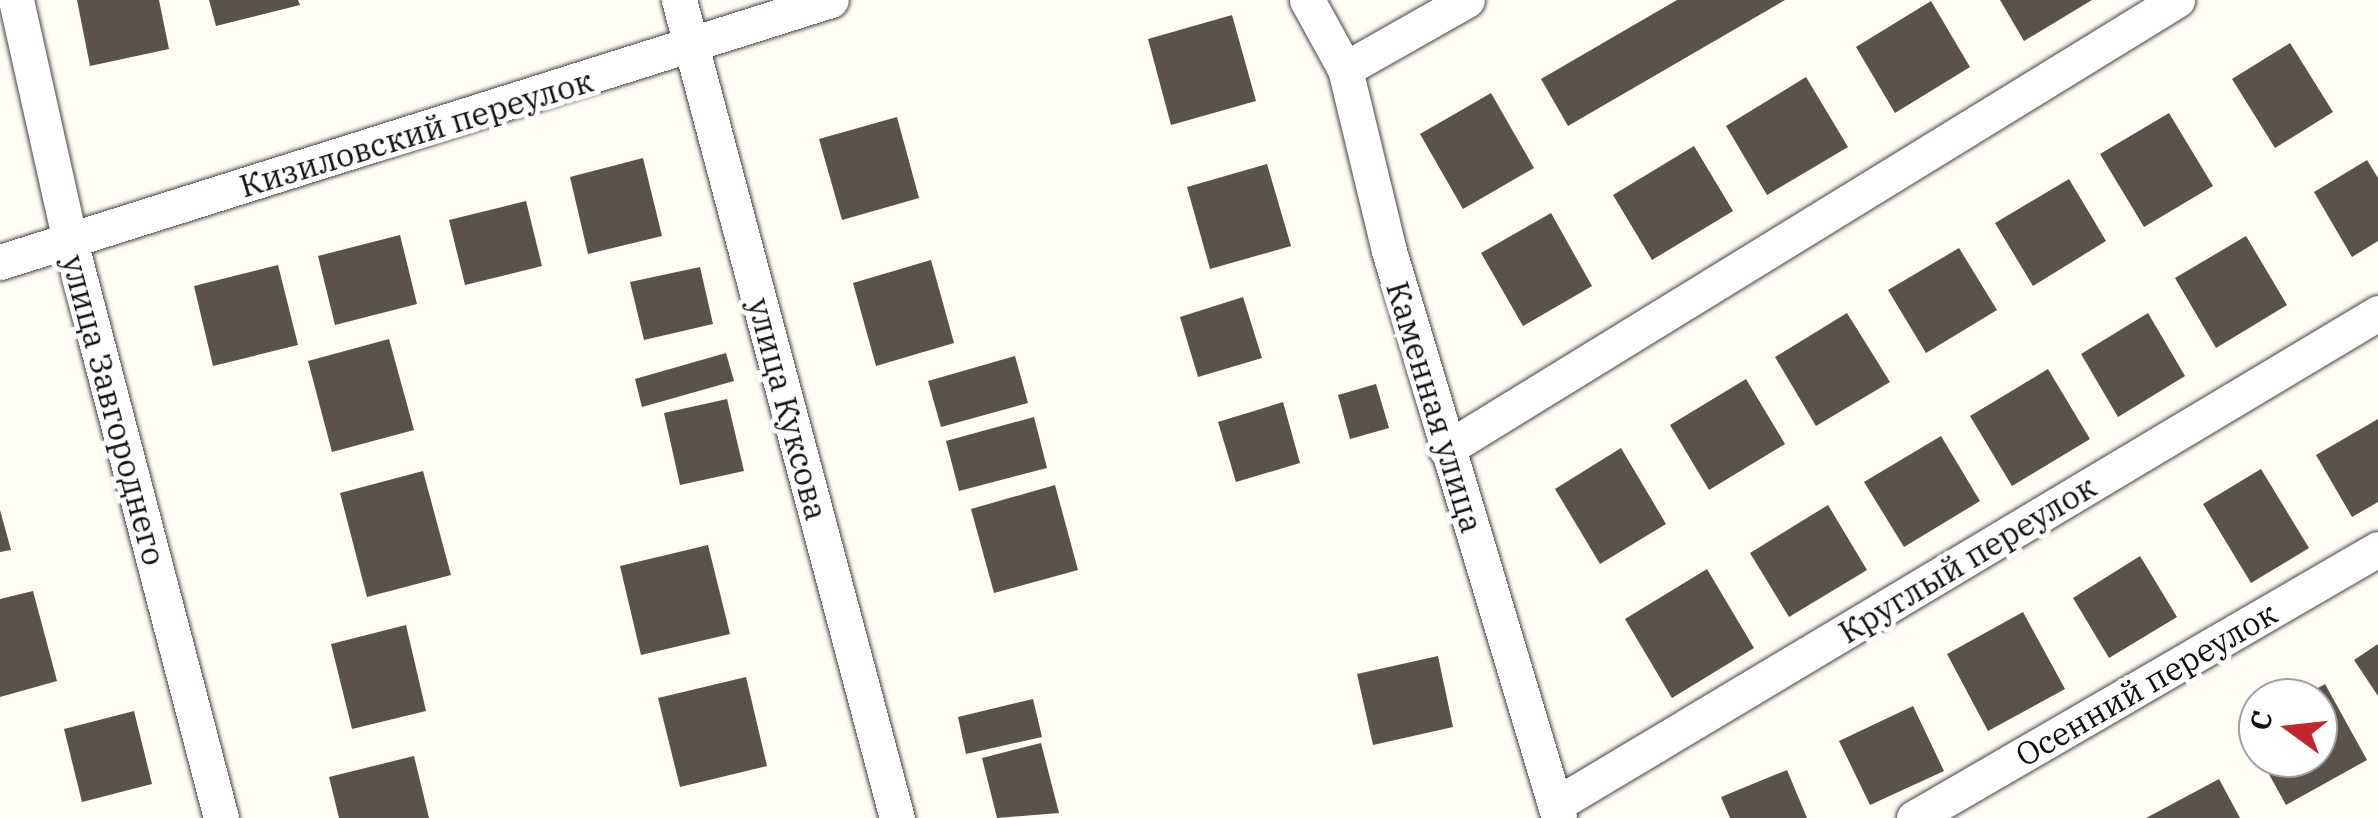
<!DOCTYPE html>
<html>
<head>
<meta charset="utf-8">
<style>
  body { margin:0 }
  #map { position:relative; width:2378px; height:818px; overflow:hidden; background:#fffdf5; font-family:"IBM Plex Serif",serif }
  div>[style] { position:absolute }
  .building>* { inset:0; background:#5a524d }
  .roads { filter:drop-shadow(0 0 2px #444) drop-shadow(0 0 2px #444) }
  .minor>* { height:35px; margin:-17.5px; padding:0 17.5px; transform-origin:17.5px; border-radius:17.5px; background:#fff }
  span { translate:-50% -50%; white-space:nowrap; text-align:center; line-height:1.15; -webkit-text-stroke:10px #fff; paint-order:stroke }
  .street-label { font-size:32px; color:#111 }
  .north { position:absolute; left:2238px; top:678px; width:100px; height:100px; box-sizing:border-box; background:#fff; border:2px solid #a0a0a0; border-radius:50%; rotate:285deg; font-size:28px; font-weight:700; line-height:40px; text-align:center; color:#111 }
  .north::after { content:''; display:block; margin:auto; width:35px; height:45px; background:#c4262e; clip-path:polygon(50% 0,100% 100%,50% 72%,0 100%) }
</style>
</head>
<body>
<div id="map">
  <div class="building">
    <i style="clip-path:polygon(77px 0,159px 0,169px 49px,90px 66px)"></i>
    <i style="clip-path:polygon(209px 0,298px 0,300px 5px,216px 26px)"></i>
    <i style="clip-path:polygon(1677px 0,1785px 0,1568px 126px,1541px 79px)"></i>
    <i style="clip-path:polygon(2000px 0,2092px 0,2024px 41px)"></i>
    <i style="clip-path:polygon(1931px 1px,1970px 67px,1895px 113px,1856px 47px)"></i>
    <i style="clip-path:polygon(1232px 15px,1256px 101px,1171px 125px,1148px 39px)"></i>
    <i style="clip-path:polygon(2290px 43px,2333px 112px,2275px 148px,2232px 79px)"></i>
    <i style="clip-path:polygon(1806px 77px,1848px 147px,1767px 195px,1726px 126px)"></i>
    <i style="clip-path:polygon(1491px 93px,1534px 168px,1463px 209px,1420px 134px)"></i>
    <i style="clip-path:polygon(2169px 113px,2213px 186px,2144px 227px,2100px 154px)"></i>
    <i style="clip-path:polygon(897px 117px,919px 198px,842px 220px,819px 139px)"></i>
    <i style="clip-path:polygon(1694px 146px,1733px 211px,1652px 260px,1613px 195px)"></i>
    <i style="clip-path:polygon(643px 158px,662px 236px,588px 254px,570px 177px)"></i>
    <i style="clip-path:polygon(2367px 160px,2378px 178px,2378px 241px,2352px 257px,2314px 192px)"></i>
    <i style="clip-path:polygon(1267px 164px,1291px 246px,1210px 269px,1187px 187px)"></i>
    <i style="clip-path:polygon(2069px 179px,2106px 241px,2033px 286px,1995px 223px)"></i>
    <i style="clip-path:polygon(526px 201px,542px 266px,465px 285px,449px 220px)"></i>
    <i style="clip-path:polygon(1551px 213px,1592px 286px,1523px 326px,1481px 253px)"></i>
    <i style="clip-path:polygon(400px 235px,417px 304px,335px 325px,318px 256px)"></i>
    <i style="clip-path:polygon(2246px 236px,2287px 305px,2216px 348px,2175px 278px)"></i>
    <i style="clip-path:polygon(1959px 248px,1997px 310px,1926px 353px,1888px 290px)"></i>
    <i style="clip-path:polygon(931px 260px,954px 343px,876px 366px,853px 283px)"></i>
    <i style="clip-path:polygon(278px 265px,298px 345px,213px 366px,194px 286px)"></i>
    <i style="clip-path:polygon(700px 267px,713px 324px,644px 340px,630px 282px)"></i>
    <i style="clip-path:polygon(1243px 297px,1262px 358px,1198px 377px,1180px 317px)"></i>
    <i style="clip-path:polygon(1847px 313px,1890px 382px,1816px 426px,1775px 357px)"></i>
    <i style="clip-path:polygon(2148px 313px,2185px 376px,2118px 417px,2081px 354px)"></i>
    <i style="clip-path:polygon(389px 339px,414px 430px,332px 452px,308px 361px)"></i>
    <i style="clip-path:polygon(726px 353px,734px 381px,642px 407px,635px 379px)"></i>
    <i style="clip-path:polygon(1015px 356px,1028px 403px,941px 427px,928px 381px)"></i>
    <i style="clip-path:polygon(2048px 369px,2090px 439px,2012px 486px,1970px 416px)"></i>
    <i style="clip-path:polygon(1746px 379px,1785px 444px,1709px 490px,1670px 425px)"></i>
    <i style="clip-path:polygon(1376px 384px,1389px 428px,1350px 439px,1338px 395px)"></i>
    <i style="clip-path:polygon(727px 399px,744px 471px,680px 485px,664px 413px)"></i>
    <i style="clip-path:polygon(1283px 402px,1300px 463px,1236px 482px,1218px 422px)"></i>
    <i style="clip-path:polygon(1034px 417px,1047px 468px,959px 491px,946px 441px)"></i>
    <i style="clip-path:polygon(2378px 419px,2378px 502px,2352px 517px,2316px 455px)"></i>
    <i style="clip-path:polygon(1941px 436px,1980px 501px,1904px 547px,1864px 482px)"></i>
    <i style="clip-path:polygon(1621px 448px,1666px 524px,1600px 564px,1555px 489px)"></i>
    <i style="clip-path:polygon(2261px 469px,2309px 548px,2251px 583px,2203px 504px)"></i>
    <i style="clip-path:polygon(423px 471px,451px 575px,367px 597px,340px 493px)"></i>
    <i style="clip-path:polygon(1055px 485px,1078px 570px,994px 593px,971px 509px)"></i>
    <i style="clip-path:polygon(1828px 505px,1867px 570px,1789px 617px,1750px 553px)"></i>
    <i style="clip-path:polygon(0 510px,11px 550px,0 552px)"></i>
    <i style="clip-path:polygon(708px 545px,730px 634px,641px 655px,620px 566px)"></i>
    <i style="clip-path:polygon(2140px 556px,2177px 617px,2109px 658px,2073px 598px)"></i>
    <i style="clip-path:polygon(1707px 569px,1754px 648px,1672px 698px,1625px 619px)"></i>
    <i style="clip-path:polygon(33px 591px,57px 681px,0 697px,0 599px)"></i>
    <i style="clip-path:polygon(2023px 612px,2065px 689px,1988px 731px,1947px 654px)"></i>
    <i style="clip-path:polygon(406px 625px,426px 711px,352px 729px,331px 644px)"></i>
    <i style="clip-path:polygon(2378px 644px,2378px 696px,2354px 660px)"></i>
    <i style="clip-path:polygon(1438px 656px,1453px 727px,1373px 745px,1357px 674px)"></i>
    <i style="clip-path:polygon(746px 677px,767px 766px,680px 787px,658px 698px)"></i>
    <i style="clip-path:polygon(2325px 684px,2367px 760px,2286px 805px,2260px 758px,2318px 758px,2318px 698px,2300px 698px)"></i>
    <i style="clip-path:polygon(1033px 699px,1042px 737px,966px 754px,958px 717px)"></i>
    <i style="clip-path:polygon(1913px 706px,1944px 771px,1870px 805px,1839px 741px)"></i>
    <i style="clip-path:polygon(134px 711px,152px 784px,82px 802px,64px 729px)"></i>
    <i style="clip-path:polygon(1041px 743px,1059px 813px,997px 818px,982px 758px)"></i>
    <i style="clip-path:polygon(414px 756px,429px 818px,339px 818px,329px 777px)"></i>
    <i style="clip-path:polygon(1787px 770px,1807px 818px,1730px 818px,1721px 797px)"></i>
    <i style="clip-path:polygon(2219px 779px,2240px 818px,2146px 818px)"></i>
  </div>
  <div class="roads">
    <div class="minor">
      <i style="left:16px;top:0;width:247px;rotate:77.4deg"></i>
      <i style="left:70px;top:241px;width:596px;rotate:75.33deg"></i>
      <i style="left:679px;top:0;width:847px;rotate:75.08deg"></i>
      <i style="left:1307px;top:0;width:79px;rotate:61.2deg"></i>
      <i style="left:1345px;top:69px;width:187px;rotate:76.4deg"></i>
      <i style="left:1389px;top:251px;width:592px;rotate:73.31deg"></i>
      <i style="left:1345px;top:69px;width:140px;rotate:-29.5deg"></i>
      <i style="left:0;top:262px;width:871px;rotate:-17.5deg"></i>
      <i style="left:1446px;top:449px;width:858px;rotate:-31.56deg"></i>
      <i style="left:1555px;top:805px;width:959px;rotate:-30.87deg"></i>
      <i style="left:1914px;top:818px;width:536px;rotate:-30.1deg"></i>
    </div>
  </div>
  <div class="street-label">
    <span style="left:416px;top:133px;rotate:-17deg">Кизиловский переулок</span>
    <span style="left:1435px;top:407px;rotate:73deg">Каменная улица</span>
    <span style="left:788px;top:409px;rotate:75deg">улица Куксова</span>
    <span style="left:114px;top:410px;rotate:75deg">улица Завгороднего</span>
    <span style="left:1967px;top:559px;rotate:-31deg">Круглый переулок</span>
    <span style="left:2146px;top:684px;rotate:-30deg">Осенний переулок</span>
  </div>
  <div class="north">С</div>
</div>
</body>
</html>
